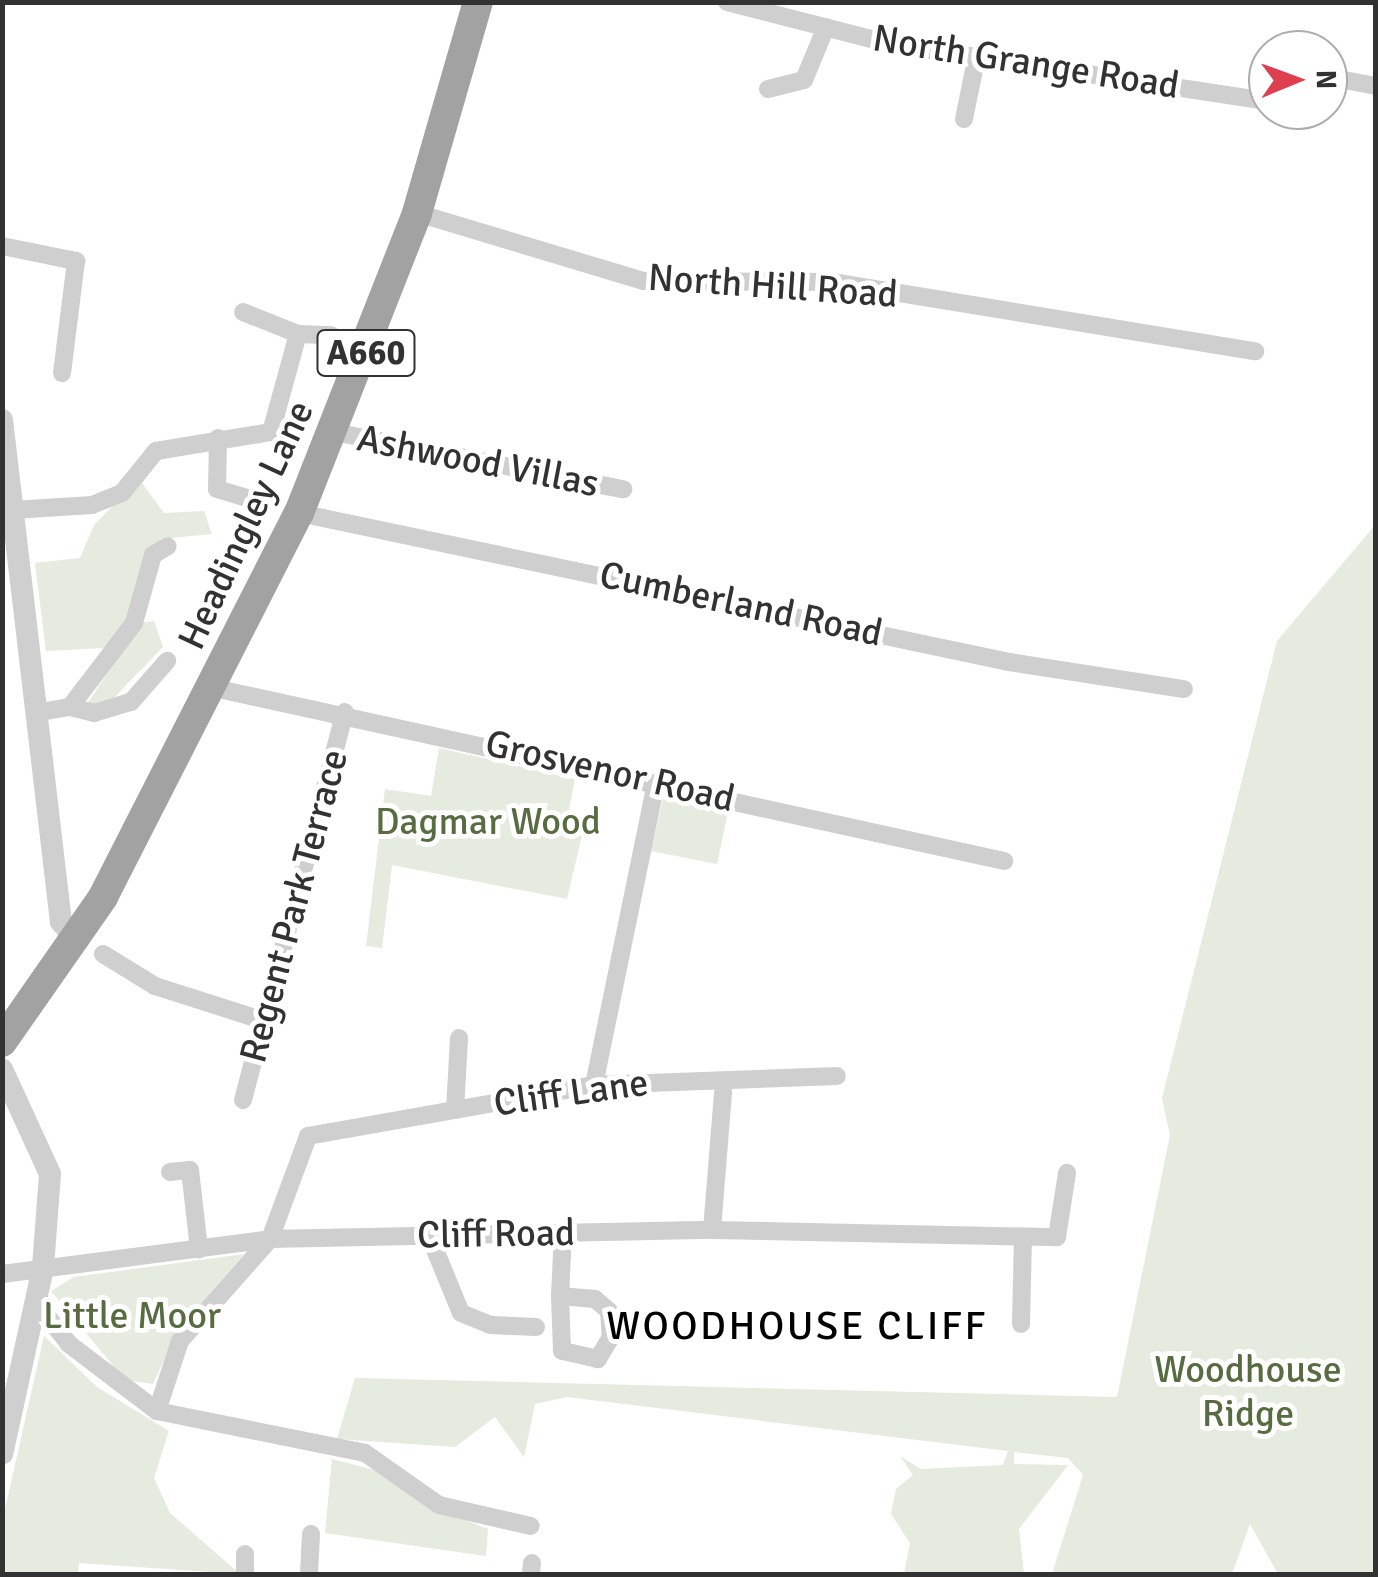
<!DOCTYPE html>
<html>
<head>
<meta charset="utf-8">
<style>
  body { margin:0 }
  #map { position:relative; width:1378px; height:1577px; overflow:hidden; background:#fff; font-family:Signika,sans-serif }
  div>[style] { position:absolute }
  .green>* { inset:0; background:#e5ebde }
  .minor>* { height:18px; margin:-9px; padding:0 9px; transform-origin:9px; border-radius:9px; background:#cfcfcf }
  .tertiary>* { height:22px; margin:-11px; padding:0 11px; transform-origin:11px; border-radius:11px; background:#cfcfcf }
  .trunk>* { height:30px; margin:-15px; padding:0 15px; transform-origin:15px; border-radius:15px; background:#a2a2a2 }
  span { translate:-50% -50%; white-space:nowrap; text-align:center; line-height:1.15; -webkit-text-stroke:10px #fff; paint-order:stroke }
  .shield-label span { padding:2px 8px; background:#fff; border:2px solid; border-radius:8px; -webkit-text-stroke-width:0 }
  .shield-label { font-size:35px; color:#323232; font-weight:700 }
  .street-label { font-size:38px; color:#323232 }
  .park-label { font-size:38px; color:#576c40 }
  .neighbourhood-label { font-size:40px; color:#000; letter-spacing:2.5px }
  .frame { position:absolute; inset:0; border:5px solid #323232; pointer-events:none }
  .north { position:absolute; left:1248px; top:30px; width:100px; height:100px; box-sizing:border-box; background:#fff; border:2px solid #adadad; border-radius:50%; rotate:89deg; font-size:28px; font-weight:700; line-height:40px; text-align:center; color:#323232 }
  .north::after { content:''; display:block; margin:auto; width:35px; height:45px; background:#de3f51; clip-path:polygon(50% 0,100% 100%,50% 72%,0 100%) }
</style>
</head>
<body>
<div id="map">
  <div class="green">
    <i style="clip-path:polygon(139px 479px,164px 513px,204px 511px,212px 534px,160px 539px,140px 623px,154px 621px,163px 647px,107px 705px,86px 706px,124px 647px,46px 651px,35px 563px,80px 558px,94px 525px)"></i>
    <i style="clip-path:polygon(1375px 525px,1375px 1574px,1278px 1574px,1250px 1524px,1232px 1574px,1052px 1574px,1083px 1475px,1068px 1458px,1014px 1452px,1014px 1464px,1068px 1465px,1019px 1529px,1024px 1574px,904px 1574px,910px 1543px,891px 1514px,896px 1489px,913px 1475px,900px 1456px,921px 1469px,1003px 1465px,1008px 1451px,567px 1397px,535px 1404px,524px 1457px,495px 1417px,455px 1447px,337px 1439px,355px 1378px,1117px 1397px,1170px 1135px,1162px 1098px,1277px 641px)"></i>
    <i style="clip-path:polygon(439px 748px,575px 779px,569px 809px,586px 818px,567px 899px,392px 865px,382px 948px,366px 946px,385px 789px,431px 796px)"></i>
    <i style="clip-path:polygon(663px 799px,728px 812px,717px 864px,651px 851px)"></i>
    <i style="clip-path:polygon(244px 1254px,178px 1330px,153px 1384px,125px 1380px,51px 1291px,74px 1277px)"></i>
    <i style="clip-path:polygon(44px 1336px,97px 1387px,169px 1431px,154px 1478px,170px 1513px,240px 1574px,79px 1563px,78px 1574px,3px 1574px,3px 1518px)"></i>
    <i style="clip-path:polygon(332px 1459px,375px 1470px,426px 1505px,488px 1529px,486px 1556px,325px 1533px)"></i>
  </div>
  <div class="minor">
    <i style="left:727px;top:2px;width:168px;rotate:14.4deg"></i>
    <i style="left:890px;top:44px;width:382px;rotate:8.6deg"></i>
    <i style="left:1328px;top:77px;width:49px;rotate:10.6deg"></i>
    <i style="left:768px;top:89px;width:37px;rotate:-14deg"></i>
    <i style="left:804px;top:80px;width:57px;rotate:-67.5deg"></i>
    <i style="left:964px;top:119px;width:65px;rotate:-78.5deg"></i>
    <i style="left:417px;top:213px;width:236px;rotate:16.7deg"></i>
    <i style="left:643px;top:281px;width:189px;rotate:0.3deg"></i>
    <i style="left:832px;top:282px;width:429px;rotate:9.3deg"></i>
    <i style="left:2px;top:246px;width:76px;rotate:11.5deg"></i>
    <i style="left:76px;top:261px;width:113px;rotate:97.1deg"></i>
    <i style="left:298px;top:334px;width:33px;rotate:2deg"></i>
    <i style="left:334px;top:432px;width:295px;rotate:11.2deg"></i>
    <i style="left:218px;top:438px;width:51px;rotate:91.1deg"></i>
    <i style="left:217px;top:489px;width:42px;rotate:16.7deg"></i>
    <i style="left:13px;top:510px;width:79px;rotate:-3.6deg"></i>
    <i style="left:92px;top:505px;width:32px;rotate:-22deg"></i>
    <i style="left:122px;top:493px;width:54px;rotate:-51deg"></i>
    <i style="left:156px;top:451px;width:117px;rotate:-9.4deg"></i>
    <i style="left:271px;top:432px;width:102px;rotate:-74.6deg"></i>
    <i style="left:298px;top:334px;width:59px;rotate:-158.2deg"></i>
    <i style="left:299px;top:513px;width:725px;rotate:11.85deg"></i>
    <i style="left:1009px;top:662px;width:177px;rotate:8.8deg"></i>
    <i style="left:214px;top:688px;width:809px;rotate:12.35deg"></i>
    <i style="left:70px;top:707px;width:25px;rotate:14deg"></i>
    <i style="left:94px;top:713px;width:39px;rotate:-17deg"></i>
    <i style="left:131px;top:702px;width:55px;rotate:-48.7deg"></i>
    <i style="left:35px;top:713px;width:36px;rotate:-10deg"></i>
    <i style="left:70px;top:707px;width:106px;rotate:-52.7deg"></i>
    <i style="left:134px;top:623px;width:71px;rotate:-74.4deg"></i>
    <i style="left:153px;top:555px;width:17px;rotate:-31deg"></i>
    <i style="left:103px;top:954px;width:61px;rotate:31.6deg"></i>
    <i style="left:155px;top:986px;width:115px;rotate:17.7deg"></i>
    <i style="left:594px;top:1085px;width:309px;rotate:-78.4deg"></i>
    <i style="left:243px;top:1100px;width:401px;rotate:-75.3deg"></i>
    <i style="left:455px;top:1110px;width:72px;rotate:-86.8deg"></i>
    <i style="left:170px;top:1172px;width:20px;rotate:-6deg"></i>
    <i style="left:190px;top:1170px;width:80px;rotate:83.5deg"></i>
    <i style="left:712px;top:1230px;width:138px;rotate:-85.4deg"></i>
    <i style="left:429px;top:1235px;width:84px;rotate:67.7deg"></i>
    <i style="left:461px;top:1313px;width:31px;rotate:22deg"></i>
    <i style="left:490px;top:1325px;width:46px;rotate:2.5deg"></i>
    <i style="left:2px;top:1274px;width:270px;rotate:-7.4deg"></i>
    <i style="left:270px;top:1239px;width:442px;rotate:-1.2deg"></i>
    <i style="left:712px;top:1230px;width:345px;rotate:1.2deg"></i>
    <i style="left:1057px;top:1237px;width:65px;rotate:-81.1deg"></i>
    <i style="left:560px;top:1296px;width:35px;rotate:5deg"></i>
    <i style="left:595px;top:1299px;width:18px;rotate:41deg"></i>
    <i style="left:609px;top:1311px;width:26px;rotate:86deg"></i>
    <i style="left:611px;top:1337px;width:26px;rotate:121deg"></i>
    <i style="left:598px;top:1359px;width:37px;rotate:-167deg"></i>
    <i style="left:562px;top:1351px;width:55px;rotate:-92.1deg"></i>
    <i style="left:560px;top:1296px;width:63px;rotate:-87.3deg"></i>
    <i style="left:36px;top:1302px;width:53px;rotate:51.8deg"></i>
    <i style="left:69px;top:1344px;width:111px;rotate:37.3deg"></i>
    <i style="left:157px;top:1411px;width:212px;rotate:11.4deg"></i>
    <i style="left:365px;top:1453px;width:90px;rotate:35.1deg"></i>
    <i style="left:439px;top:1505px;width:94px;rotate:12.9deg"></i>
    <i style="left:1021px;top:1324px;width:87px;rotate:-88.7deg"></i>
    <i style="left:157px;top:1411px;width:74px;rotate:-71.8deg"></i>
    <i style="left:180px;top:1341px;width:136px;rotate:-48.6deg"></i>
    <i style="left:270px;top:1239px;width:110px;rotate:-69.7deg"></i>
    <i style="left:308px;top:1136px;width:291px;rotate:-10.1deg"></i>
    <i style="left:594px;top:1085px;width:243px;rotate:-2.1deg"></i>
    <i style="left:245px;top:1574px;width:20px;rotate:-90deg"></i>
    <i style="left:309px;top:1574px;width:40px;rotate:-87.1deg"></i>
    <i style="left:531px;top:1574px;width:11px;rotate:-85deg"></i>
  </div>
  <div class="tertiary">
    <i style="left:2px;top:420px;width:505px;rotate:83.3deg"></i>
    <i style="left:61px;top:922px;width:25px;rotate:47deg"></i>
    <i style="left:2px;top:1069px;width:115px;rotate:65.4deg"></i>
    <i style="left:50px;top:1174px;width:94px;rotate:94.3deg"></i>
    <i style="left:43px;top:1268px;width:190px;rotate:102.4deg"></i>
  </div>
  <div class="trunk">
    <i style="left:2px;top:1042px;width:177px;rotate:-55.1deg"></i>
    <i style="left:103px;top:897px;width:431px;rotate:-63deg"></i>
    <i style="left:299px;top:513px;width:322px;rotate:-68.5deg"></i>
    <i style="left:417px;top:213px;width:220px;rotate:-73.9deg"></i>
  </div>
  <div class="shield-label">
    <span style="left:366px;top:353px">A660</span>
  </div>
  <div class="street-label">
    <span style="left:1026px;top:62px;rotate:9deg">North Grange Road</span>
    <span style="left:773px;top:286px;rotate:4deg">North Hill Road</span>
    <span style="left:478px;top:461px;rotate:11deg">Ashwood Villas</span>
    <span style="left:246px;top:525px;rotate:-65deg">Headingley Lane</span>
    <span style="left:741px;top:604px;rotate:12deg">Cumberland Road</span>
    <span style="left:610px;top:771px;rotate:13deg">Grosvenor Road</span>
    <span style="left:294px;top:906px;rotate:-75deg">Regent Park Terrace</span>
    <span style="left:571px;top:1093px;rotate:-8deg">Cliff Lane</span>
    <span style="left:496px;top:1234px;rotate:-1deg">Cliff Road</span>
  </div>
  <div class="park-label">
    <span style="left:488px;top:822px">Dagmar Wood</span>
    <span style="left:132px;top:1316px">Little Moor</span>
    <span style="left:1248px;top:1392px">Woodhouse<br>Ridge</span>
  </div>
  <div class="neighbourhood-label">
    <span style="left:797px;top:1326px">WOODHOUSE CLIFF</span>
  </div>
  <div class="frame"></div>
  <div class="north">N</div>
</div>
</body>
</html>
